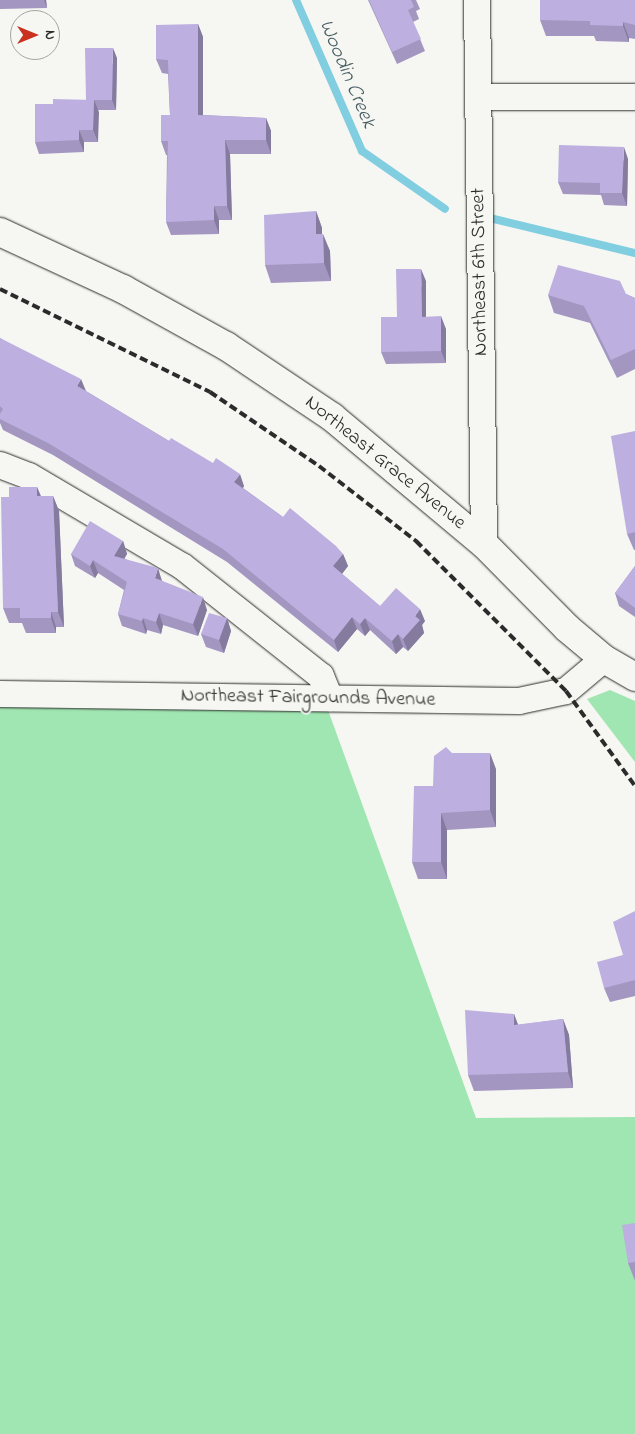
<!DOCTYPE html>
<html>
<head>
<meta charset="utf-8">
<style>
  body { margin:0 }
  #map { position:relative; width:635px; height:1434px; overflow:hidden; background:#f6f6f2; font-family:"Indie Flower",sans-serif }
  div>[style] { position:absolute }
  .green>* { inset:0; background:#a0e6b2 }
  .stream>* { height:8px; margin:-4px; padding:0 4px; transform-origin:4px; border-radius:4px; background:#82cee1 }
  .roads { filter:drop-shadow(0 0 1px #2b2b2b) drop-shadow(0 0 1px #2b2b2b) }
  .minor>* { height:26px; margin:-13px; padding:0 13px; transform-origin:13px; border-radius:13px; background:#f6f6f2 }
  .secondary>* { height:28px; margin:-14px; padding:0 14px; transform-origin:14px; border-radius:14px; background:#f6f6f2 }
  .rail>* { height:4px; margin-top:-2px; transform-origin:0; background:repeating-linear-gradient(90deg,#2b2b2b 0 8px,transparent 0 12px) }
  .wall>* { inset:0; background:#a397c2 }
  .shaded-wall>* { inset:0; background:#847b9e }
  .building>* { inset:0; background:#bdb0e1 }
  span { translate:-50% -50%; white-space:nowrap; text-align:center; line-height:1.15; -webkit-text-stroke:4px #f6f6f2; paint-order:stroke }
  .street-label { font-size:20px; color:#2b2b2b }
  .water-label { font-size:21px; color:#455c62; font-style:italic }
  .north { position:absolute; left:10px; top:10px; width:50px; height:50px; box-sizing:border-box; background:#f6f6f2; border:1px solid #a5a5a2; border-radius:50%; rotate:90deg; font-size:14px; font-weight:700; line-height:20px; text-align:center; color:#2b2b2b }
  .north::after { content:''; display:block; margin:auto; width:18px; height:22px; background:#c8321e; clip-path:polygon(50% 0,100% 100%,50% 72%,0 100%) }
</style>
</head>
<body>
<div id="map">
  <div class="green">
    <i style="clip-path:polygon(610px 690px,635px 701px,635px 762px,587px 699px)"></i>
    <i style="clip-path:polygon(0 705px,328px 710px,476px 1118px,635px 1117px,635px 1434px,0 1434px)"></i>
  </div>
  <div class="stream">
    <i style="left:296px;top:0;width:165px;rotate:66.4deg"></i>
    <i style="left:362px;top:151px;width:101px;rotate:34.9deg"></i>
    <i style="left:494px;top:219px;width:145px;rotate:13.6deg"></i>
  </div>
  <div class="roads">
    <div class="minor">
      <i style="left:477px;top:0;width:544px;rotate:89.26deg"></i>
      <i style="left:478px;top:97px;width:157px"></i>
      <i style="left:0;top:465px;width:31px;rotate:21deg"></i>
      <i style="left:29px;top:476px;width:178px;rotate:30.5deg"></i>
      <i style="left:182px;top:566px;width:177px;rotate:38.4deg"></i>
      <i style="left:321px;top:676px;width:24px;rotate:68deg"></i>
      <i style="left:0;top:694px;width:519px;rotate:0.77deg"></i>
      <i style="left:519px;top:701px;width:48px;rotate:-12deg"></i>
      <i style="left:566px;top:691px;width:50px;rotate:-40.1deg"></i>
    </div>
    <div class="secondary">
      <i style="left:0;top:232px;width:136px;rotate:24.9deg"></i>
      <i style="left:123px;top:289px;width:118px;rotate:29deg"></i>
      <i style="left:226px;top:346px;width:128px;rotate:33.8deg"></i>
      <i style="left:332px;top:417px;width:198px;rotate:39.9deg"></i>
      <i style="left:484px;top:544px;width:118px;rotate:45.3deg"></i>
      <i style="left:567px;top:628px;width:48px;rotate:40deg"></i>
      <i style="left:604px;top:659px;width:36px;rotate:30deg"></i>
    </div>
  </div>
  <div class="rail">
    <i style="left:0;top:289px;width:234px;rotate:26.1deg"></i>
    <i style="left:210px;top:392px;width:132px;rotate:34.2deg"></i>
    <i style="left:319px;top:466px;width:123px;rotate:37.7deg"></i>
    <i style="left:416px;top:541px;width:212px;rotate:45deg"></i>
    <i style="left:566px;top:691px;width:117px;rotate:54deg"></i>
  </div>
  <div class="wall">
    <i style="clip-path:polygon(0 0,46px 0,47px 8px,0 9px)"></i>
    <i style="clip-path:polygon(368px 0,416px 0,420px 9px,416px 11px,419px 19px,413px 22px,425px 51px,397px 64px)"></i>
    <i style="clip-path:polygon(635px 0,635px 39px,629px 38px,629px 42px,596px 41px,594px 36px,546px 36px,540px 20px)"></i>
    <i style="clip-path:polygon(198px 24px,203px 37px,203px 115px,266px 118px,271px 131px,271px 154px,230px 154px,232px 220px,219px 220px,219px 234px,171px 235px,166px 222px,167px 155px,166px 155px,161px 141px,170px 115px,168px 74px,162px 73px,156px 59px)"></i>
    <i style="clip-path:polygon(117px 58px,116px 110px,98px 110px,98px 142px,84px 142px,84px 152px,39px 154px,35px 142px,53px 104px,86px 100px)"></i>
    <i style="clip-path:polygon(628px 159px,627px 206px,604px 205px,601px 195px,563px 194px,558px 182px)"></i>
    <i style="clip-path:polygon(316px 211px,322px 228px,322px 234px,330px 251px,331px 281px,271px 283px,265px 265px)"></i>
    <i style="clip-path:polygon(426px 281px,426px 317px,446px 329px,446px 363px,386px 364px,381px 352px,397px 317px)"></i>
    <i style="clip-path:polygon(626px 294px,635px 298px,635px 369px,617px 378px,590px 323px,554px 313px,548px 295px)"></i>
    <i style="clip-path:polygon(0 338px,86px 391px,244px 486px,243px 488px,283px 517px,343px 554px,348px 566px,342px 574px,380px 606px,425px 621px,422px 625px,424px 633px,408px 651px,403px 647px,396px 654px,370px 630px,365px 636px,357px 629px,338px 652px,227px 562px,53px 455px,3px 430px,0 423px)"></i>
    <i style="clip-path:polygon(635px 431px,635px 550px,634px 550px,627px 534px)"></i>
    <i style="clip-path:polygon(37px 487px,41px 496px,53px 496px,59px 511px,64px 627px,56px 627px,56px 633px,26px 633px,22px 623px,9px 623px,3px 608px,9px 497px)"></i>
    <i style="clip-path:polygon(123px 541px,127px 554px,124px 558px,162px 581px,207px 610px,198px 636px,163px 625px,161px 634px,147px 630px,146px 634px,122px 626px,118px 614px,124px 590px,98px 573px,95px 578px,75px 566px,71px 554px)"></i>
    <i style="clip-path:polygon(635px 566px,635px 617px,619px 606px,615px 593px)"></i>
    <i style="clip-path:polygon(227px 618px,231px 631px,224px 653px,206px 647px,201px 634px)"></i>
    <i style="clip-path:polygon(452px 753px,496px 769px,496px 827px,447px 830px,447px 879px,418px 879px,412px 862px,433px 786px)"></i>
    <i style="clip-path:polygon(635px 911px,635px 996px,610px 1002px,604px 988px,623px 955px)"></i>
    <i style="clip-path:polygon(514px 1014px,518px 1025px,563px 1019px,569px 1035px,573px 1088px,474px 1091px,468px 1075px)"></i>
    <i style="clip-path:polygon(635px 1223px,635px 1281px,628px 1263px)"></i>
  </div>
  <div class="shaded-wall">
    <i style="clip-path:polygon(44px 0,46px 0,47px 8px)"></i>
    <i style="clip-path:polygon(623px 22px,629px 38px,629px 42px,623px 26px)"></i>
    <i style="clip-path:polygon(198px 24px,203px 37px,203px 129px,198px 115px)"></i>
    <i style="clip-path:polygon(113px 48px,117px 58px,116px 110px,112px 100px)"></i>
    <i style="clip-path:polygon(94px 100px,99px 112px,98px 142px,93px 130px)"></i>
    <i style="clip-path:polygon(266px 118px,271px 131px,271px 154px,266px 140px)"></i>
    <i style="clip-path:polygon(79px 130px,84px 142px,84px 152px,79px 140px)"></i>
    <i style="clip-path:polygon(225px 140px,230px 154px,232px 220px,227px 206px)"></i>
    <i style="clip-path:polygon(624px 147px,628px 159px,627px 206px,622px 193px)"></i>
    <i style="clip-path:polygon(214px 206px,219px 220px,219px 234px,214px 220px)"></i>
    <i style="clip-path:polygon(316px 211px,322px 228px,322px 251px,316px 234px)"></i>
    <i style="clip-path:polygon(323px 234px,330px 251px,331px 281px,324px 263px)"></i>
    <i style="clip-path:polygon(421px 269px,426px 281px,426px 329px,422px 317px)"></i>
    <i style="clip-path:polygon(441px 316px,446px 329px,446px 363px,441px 351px)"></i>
    <i style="clip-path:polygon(81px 379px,86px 391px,77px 386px)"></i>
    <i style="clip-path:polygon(240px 474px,244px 486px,239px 494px,234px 482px)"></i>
    <i style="clip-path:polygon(37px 487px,43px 502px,37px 496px)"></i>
    <i style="clip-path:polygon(53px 496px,59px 511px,64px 627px,58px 612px)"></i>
    <i style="clip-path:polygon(123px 541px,127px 554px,119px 568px,114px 556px)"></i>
    <i style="clip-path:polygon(343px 554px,348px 566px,338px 579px,333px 566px)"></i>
    <i style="clip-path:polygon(93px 560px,98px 573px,95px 578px,90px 566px)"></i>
    <i style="clip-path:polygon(158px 568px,162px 581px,159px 591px,155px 578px)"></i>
    <i style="clip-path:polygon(203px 597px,207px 610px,198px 636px,193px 624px)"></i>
    <i style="clip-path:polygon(420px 609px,425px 621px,422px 625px,424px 633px,408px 651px,403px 639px,415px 616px)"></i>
    <i style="clip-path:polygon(51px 612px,56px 627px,56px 633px,51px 618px)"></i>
    <i style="clip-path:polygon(159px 613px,163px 625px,161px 634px,156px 622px)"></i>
    <i style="clip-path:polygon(352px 617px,357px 629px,338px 652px,334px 640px)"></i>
    <i style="clip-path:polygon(143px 618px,147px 630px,146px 634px,142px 621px)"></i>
    <i style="clip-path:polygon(227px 618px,231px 631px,224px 653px,219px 640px)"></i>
    <i style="clip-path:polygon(365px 618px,370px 630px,365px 636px,360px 624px)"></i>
    <i style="clip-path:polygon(398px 634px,403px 647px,396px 654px,392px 641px)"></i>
    <i style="clip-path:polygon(490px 753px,496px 769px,496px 827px,490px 810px)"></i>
    <i style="clip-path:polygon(441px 813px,447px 830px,447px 879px,441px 862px)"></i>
    <i style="clip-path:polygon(514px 1014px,520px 1030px,514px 1025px)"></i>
    <i style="clip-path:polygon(563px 1019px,569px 1035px,573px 1088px,568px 1072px)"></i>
  </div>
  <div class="building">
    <i style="clip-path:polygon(369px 0,411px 0,414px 7px,408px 10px,421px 39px,392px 52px)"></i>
    <i style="clip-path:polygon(540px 0,635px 0,635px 25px,623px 22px,623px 26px,590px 25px,590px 21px,540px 20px)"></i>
    <i style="clip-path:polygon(198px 24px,198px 115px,266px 118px,266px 140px,225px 140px,227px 206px,214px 206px,214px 220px,166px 222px,168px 141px,161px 141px,161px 115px,170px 115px,168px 60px,156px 59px,156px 25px)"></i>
    <i style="clip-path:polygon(85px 48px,113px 48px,112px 100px,86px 100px)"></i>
    <i style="clip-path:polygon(53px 99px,94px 100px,93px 130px,79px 130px,79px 140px,35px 142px,35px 104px,53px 104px)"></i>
    <i style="clip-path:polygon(559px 145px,624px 147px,622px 193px,600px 193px,600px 183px,558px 182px)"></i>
    <i style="clip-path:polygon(316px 211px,316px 234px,323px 234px,324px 263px,265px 265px,264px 215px)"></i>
    <i style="clip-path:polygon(558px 265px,620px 281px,626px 294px,635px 298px,635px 349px,611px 360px,584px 306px,548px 295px)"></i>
    <i style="clip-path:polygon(396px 269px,421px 269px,422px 317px,441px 316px,441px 351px,381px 352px,381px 317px,397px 317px)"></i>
    <i style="clip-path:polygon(0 338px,81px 379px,77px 386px,169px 441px,171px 438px,213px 463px,216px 458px,240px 474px,234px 482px,283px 517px,290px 508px,336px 546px,343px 554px,333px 566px,380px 606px,396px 588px,420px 609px,415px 616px,420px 620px,403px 639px,398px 634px,392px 641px,365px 618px,360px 624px,352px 617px,334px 640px,223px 549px,48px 443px,0 419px,0 414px,3px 409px,0 406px)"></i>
    <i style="clip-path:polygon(635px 431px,635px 532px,627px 534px,611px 436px)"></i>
    <i style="clip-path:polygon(9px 487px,37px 487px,37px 496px,53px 496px,58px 612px,51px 612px,51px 618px,20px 618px,20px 608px,3px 608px,1px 497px,9px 497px)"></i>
    <i style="clip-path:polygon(90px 521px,123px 541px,114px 556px,158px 568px,155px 578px,203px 597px,193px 624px,159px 613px,156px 622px,143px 618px,142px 621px,118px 614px,127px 582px,93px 560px,90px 566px,71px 554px)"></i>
    <i style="clip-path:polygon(635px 566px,635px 608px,615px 593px)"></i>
    <i style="clip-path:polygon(209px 613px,227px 618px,219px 640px,201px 634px)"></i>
    <i style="clip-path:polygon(446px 747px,452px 753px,490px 753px,490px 810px,441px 813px,441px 862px,412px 862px,414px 786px,433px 786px,434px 756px)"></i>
    <i style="clip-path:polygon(635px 911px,635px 980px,604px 988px,597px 962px,623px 955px,613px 922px)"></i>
    <i style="clip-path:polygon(465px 1010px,514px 1014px,514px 1025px,563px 1019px,568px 1072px,468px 1075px)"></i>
    <i style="clip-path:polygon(635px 1223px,635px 1262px,628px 1263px,622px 1225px)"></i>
  </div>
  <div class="street-label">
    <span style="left:480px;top:272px;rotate:-91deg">Northeast 6th Street</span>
    <span style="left:385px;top:463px;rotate:39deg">Northeast Grace Avenue</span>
    <span style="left:308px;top:698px;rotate:1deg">Northeast Fairgrounds Avenue</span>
  </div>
  <div class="water-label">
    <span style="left:347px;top:74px;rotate:67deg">Woodin Creek</span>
  </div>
  <div class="north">N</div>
</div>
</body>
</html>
